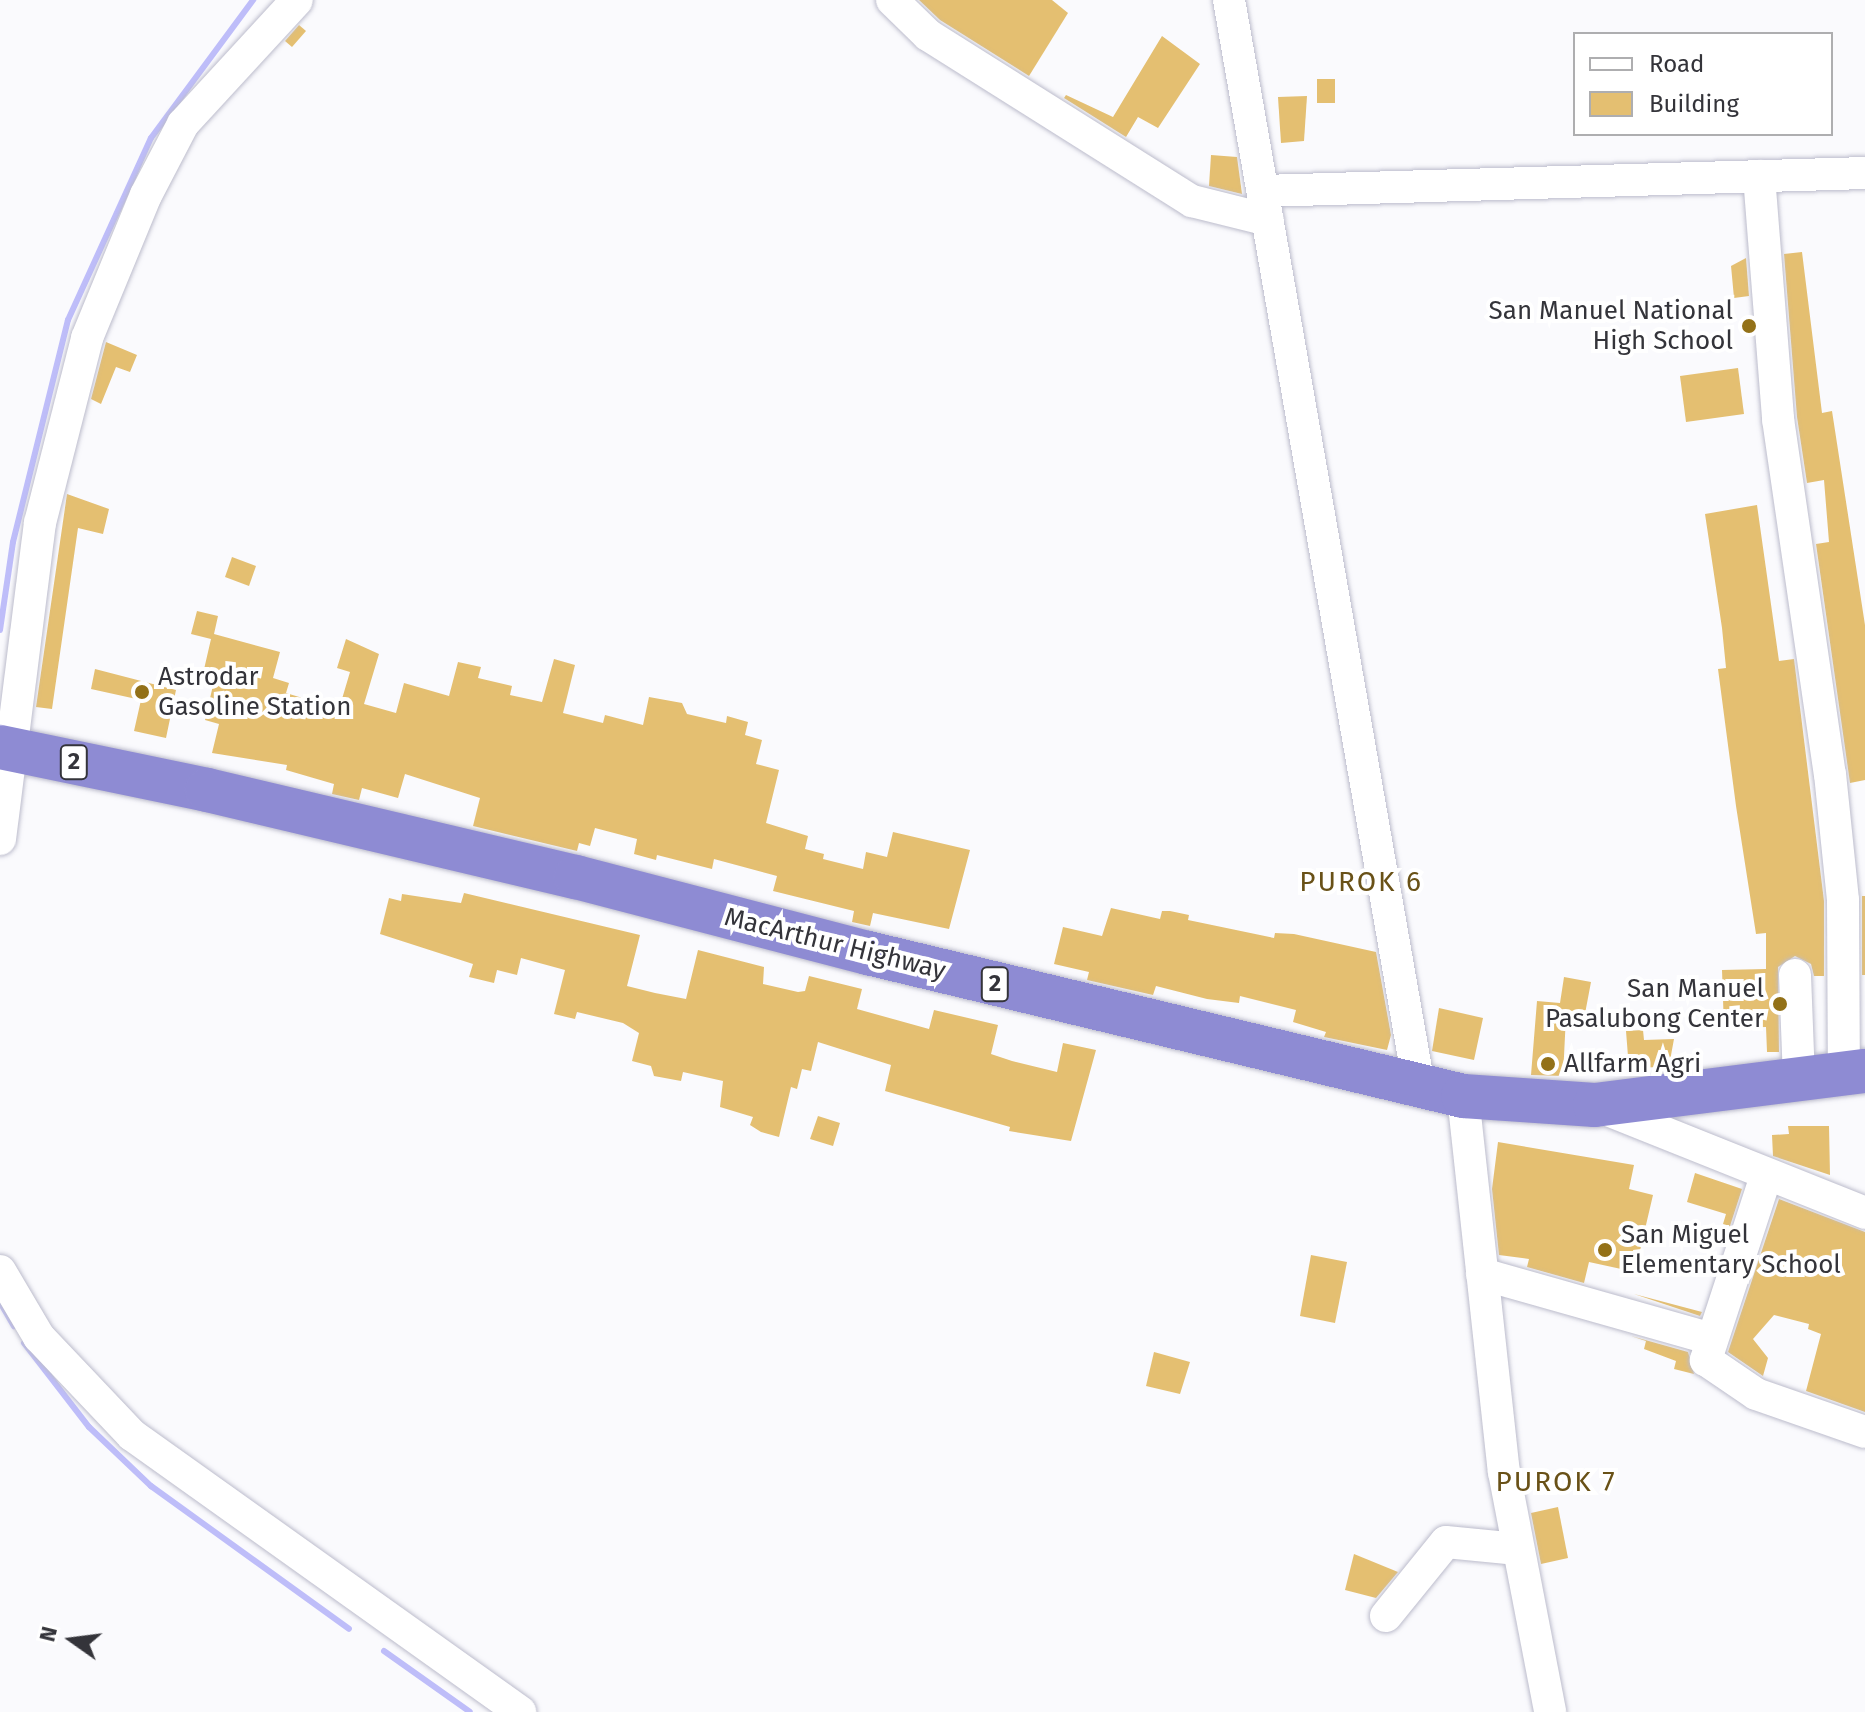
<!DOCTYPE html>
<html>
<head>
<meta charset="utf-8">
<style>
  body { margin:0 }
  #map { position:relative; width:1865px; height:1712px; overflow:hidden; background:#fafafd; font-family:"Fira Sans",sans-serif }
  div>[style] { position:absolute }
  .stream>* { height:6px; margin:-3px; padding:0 3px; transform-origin:3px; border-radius:3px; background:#bebdf9 }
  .building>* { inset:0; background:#e4bf71 }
  .roads { filter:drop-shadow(0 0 2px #bcbccc) drop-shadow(0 0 2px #bcbccc) }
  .minor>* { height:32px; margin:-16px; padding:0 16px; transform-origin:16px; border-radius:16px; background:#fff }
  .highway>* { height:44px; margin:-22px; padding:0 22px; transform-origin:22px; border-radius:22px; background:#8e8bd3 }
  .dots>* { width:22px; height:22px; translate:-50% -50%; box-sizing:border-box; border:4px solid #fff; border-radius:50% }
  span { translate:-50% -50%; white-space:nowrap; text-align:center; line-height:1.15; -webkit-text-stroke:8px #fff; paint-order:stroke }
  .shield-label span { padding:2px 6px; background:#fff; border:2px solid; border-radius:6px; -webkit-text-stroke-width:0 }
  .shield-label { font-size:24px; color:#34343a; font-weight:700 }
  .poi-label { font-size:26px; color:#34343a }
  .right { translate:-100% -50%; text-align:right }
  .left { translate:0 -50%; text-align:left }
  .street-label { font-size:26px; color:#34343a }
  .neighbourhood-label { font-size:28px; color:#695117; letter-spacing:2px }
  .legend { position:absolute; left:1573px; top:32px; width:260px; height:104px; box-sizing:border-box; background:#fff; border:2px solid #aeaeb0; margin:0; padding:10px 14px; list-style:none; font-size:24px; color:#34343a }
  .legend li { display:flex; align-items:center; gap:16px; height:40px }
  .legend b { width:40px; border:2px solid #aeaeb0 }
  .north { position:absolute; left:32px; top:1600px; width:80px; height:80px; -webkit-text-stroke:6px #fff; paint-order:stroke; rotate:284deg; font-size:22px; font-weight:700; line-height:32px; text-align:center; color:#34343a }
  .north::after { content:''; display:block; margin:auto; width:28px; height:36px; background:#34343a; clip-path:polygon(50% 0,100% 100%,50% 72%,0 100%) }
</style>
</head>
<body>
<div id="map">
  <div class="stream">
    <i style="left:0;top:630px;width:89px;rotate:-81.6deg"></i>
    <i style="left:13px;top:542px;width:229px;rotate:-76.1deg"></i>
    <i style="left:68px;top:320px;width:200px;rotate:-65.5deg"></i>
    <i style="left:151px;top:138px;width:172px;rotate:-53.5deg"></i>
    <i style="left:0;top:1302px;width:28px;rotate:60deg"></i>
    <i style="left:24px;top:1343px;width:106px;rotate:52.3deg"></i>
    <i style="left:89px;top:1427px;width:86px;rotate:43.6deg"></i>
    <i style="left:151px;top:1486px;width:244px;rotate:35.8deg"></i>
    <i style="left:384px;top:1651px;width:105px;rotate:35.3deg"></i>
  </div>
  <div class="building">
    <i style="clip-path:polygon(919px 0,1052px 0,1068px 13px,1029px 76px,940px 20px)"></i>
    <i style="clip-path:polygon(299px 25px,306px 31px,292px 47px,285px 41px)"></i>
    <i style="clip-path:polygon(1162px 36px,1200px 64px,1158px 128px,1138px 117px,1126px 137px,1064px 98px,1066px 95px,1113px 117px)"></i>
    <i style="clip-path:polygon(1317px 79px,1335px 79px,1335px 103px,1317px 103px)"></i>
    <i style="clip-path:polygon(1307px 96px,1304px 141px,1281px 143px,1278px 97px)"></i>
    <i style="clip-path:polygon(1211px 155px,1237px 157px,1242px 194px,1209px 186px)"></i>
    <i style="clip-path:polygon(1802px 252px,1822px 413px,1832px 411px,1865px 625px,1865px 780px,1850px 783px,1816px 544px,1829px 542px,1824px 480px,1807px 483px,1797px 417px,1784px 254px)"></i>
    <i style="clip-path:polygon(1746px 258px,1749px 296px,1734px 298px,1731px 266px)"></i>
    <i style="clip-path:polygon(106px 342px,137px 355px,130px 372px,116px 367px,101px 404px,91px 399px)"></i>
    <i style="clip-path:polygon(1738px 368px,1744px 414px,1686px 422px,1680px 376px)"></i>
    <i style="clip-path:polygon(67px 494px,109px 509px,103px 534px,78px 528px,52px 709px,36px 707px)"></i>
    <i style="clip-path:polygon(1757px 505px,1779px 661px,1794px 659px,1824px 901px,1824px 976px,1814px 976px,1811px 964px,1795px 956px,1778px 967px,1779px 1052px,1767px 1052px,1766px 1027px,1724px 1028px,1722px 970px,1766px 969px,1766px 933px,1756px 934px,1736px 806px,1718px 669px,1726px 668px,1722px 628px,1705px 514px)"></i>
    <i style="clip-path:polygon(232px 557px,256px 566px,249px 586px,225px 577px)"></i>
    <i style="clip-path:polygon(197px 611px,218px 616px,214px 634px,280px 652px,273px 678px,289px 683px,286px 693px,339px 709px,350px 672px,337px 668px,346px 639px,379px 654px,364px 704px,396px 713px,404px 683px,449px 696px,458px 662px,481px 667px,478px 678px,512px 686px,510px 695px,542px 702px,554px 659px,575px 665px,563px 713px,603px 723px,605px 715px,643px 725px,649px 697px,682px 703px,687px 714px,726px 723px,727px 716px,748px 722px,745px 735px,762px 740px,756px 764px,779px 770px,766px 823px,808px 836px,805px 849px,824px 854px,823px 859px,863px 869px,866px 852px,887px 857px,893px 832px,970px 850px,949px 929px,873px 913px,870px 926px,852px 922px,854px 911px,773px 891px,777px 876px,714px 859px,712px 869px,657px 855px,656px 860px,634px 854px,637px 839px,595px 828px,590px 846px,579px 843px,577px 851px,473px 826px,480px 798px,405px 774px,398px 798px,362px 788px,359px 800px,332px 794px,334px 784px,286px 770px,287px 765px,212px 753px,219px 724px,205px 720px,214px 681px,202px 678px,211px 639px,191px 634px)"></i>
    <i style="clip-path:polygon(95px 669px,176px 690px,166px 738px,134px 731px,141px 700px,91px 689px)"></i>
    <i style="clip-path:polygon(464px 893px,640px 935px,627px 986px,655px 993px,686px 999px,698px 950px,764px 967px,763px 984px,798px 992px,805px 991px,809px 976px,862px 989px,857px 1009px,929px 1029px,934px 1010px,998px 1025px,991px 1054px,1012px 1061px,1057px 1072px,1063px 1043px,1096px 1050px,1071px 1141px,1009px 1131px,1010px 1127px,885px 1091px,891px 1065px,818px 1042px,811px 1071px,802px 1069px,797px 1089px,791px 1087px,779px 1137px,761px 1132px,750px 1125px,753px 1117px,720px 1107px,723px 1081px,683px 1072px,681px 1081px,654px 1076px,651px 1066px,632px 1061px,639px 1033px,623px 1023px,577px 1012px,575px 1019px,554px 1014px,565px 970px,521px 958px,517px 975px,497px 970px,494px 983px,469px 977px,473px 964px,380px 934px,389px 898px,401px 901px,402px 894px,461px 903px)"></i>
    <i style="clip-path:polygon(1862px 896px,1865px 896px,1865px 975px,1862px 975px)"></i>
    <i style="clip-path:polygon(1111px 908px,1160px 919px,1162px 911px,1170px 911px,1189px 915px,1188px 920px,1274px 938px,1275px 933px,1294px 934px,1376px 952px,1391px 1035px,1387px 1050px,1324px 1037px,1326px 1032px,1293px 1022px,1296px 1010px,1240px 996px,1239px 1003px,1207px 999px,1156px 986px,1153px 995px,1087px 980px,1089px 972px,1054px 964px,1063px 927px,1102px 936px)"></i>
    <i style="clip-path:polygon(1564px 977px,1591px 982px,1584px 1019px,1566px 1016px,1563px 1076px,1531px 1075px,1537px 1001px,1560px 1003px)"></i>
    <i style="clip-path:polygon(1439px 1008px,1483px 1018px,1474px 1060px,1432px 1051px)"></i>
    <i style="clip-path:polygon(1643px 1030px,1644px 1040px,1674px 1039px,1669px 1066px,1629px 1069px,1626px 1031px)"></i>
    <i style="clip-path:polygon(818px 1116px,840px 1123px,833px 1146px,810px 1139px)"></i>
    <i style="clip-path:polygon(1788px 1126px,1829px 1126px,1830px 1175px,1773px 1156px,1772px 1135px,1789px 1134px)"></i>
    <i style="clip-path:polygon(1498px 1142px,1634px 1165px,1629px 1189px,1653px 1195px,1635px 1272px,1589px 1262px,1584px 1283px,1527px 1267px,1529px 1259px,1499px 1255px,1492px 1189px)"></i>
    <i style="clip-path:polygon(1695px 1173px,1742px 1189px,1730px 1226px,1723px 1224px,1726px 1214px,1687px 1202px)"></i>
    <i style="clip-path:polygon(1779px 1199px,1865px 1232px,1865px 1412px,1806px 1391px,1821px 1334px,1808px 1329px,1809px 1324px,1774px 1315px,1753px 1339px,1768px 1358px,1763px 1376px,1728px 1352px)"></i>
    <i style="clip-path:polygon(1311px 1255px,1347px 1262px,1335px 1323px,1300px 1316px)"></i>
    <i style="clip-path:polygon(1634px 1294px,1702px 1312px,1700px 1316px)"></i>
    <i style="clip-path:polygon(1631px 1336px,1688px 1352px,1694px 1374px,1674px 1369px,1676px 1361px,1644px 1349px,1646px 1341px)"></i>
    <i style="clip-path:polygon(1154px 1352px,1190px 1362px,1180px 1394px,1146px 1386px)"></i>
    <i style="clip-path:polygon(1558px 1507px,1568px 1558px,1541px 1564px,1531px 1513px)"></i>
    <i style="clip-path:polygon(1354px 1554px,1398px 1572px,1376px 1598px,1345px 1590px)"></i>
  </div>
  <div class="roads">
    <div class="minor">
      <i style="left:892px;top:0;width:50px;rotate:44.2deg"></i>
      <i style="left:928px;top:35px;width:312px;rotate:32.2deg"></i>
      <i style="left:1192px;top:201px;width:78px;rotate:14deg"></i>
      <i style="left:1229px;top:0;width:1102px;rotate:80.08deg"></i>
      <i style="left:1759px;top:176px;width:244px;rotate:85.5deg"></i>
      <i style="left:1778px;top:419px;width:359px;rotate:81.7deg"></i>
      <i style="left:1830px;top:774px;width:127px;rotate:84.1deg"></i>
      <i style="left:1843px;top:900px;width:173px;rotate:89.7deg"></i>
      <i style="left:1263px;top:191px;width:602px;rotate:-1.71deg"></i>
      <i style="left:0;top:839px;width:319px;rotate:-82.8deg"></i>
      <i style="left:40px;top:523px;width:191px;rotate:-75.7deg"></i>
      <i style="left:87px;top:338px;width:155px;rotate:-67.6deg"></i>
      <i style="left:146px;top:195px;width:80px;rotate:-62.5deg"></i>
      <i style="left:183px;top:124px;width:168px;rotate:-47.4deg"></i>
      <i style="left:1795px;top:975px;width:106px;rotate:87.8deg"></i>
      <i style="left:1463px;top:1096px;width:378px;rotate:83.8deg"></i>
      <i style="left:1504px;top:1472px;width:244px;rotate:79.1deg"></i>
      <i style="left:1598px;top:1106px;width:288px;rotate:21.8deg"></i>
      <i style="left:1766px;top:1176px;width:194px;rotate:108.1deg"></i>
      <i style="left:1706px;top:1360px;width:60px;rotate:34.2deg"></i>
      <i style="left:1756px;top:1394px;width:115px;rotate:19.2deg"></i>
      <i style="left:0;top:1271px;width:77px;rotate:59.4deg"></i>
      <i style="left:39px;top:1337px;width:135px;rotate:46.5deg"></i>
      <i style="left:132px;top:1435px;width:477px;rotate:35.5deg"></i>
      <i style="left:1482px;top:1274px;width:238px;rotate:15.8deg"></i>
      <i style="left:1386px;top:1616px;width:95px;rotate:-51deg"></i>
      <i style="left:1446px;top:1542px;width:72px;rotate:5.6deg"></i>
    </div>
    <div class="highway">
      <i style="left:0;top:747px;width:211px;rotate:11.7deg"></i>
      <i style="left:207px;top:790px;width:379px;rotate:13.3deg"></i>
      <i style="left:576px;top:877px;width:302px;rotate:14.6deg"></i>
      <i style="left:868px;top:953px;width:612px;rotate:13.51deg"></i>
      <i style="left:1463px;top:1096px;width:132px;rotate:3.9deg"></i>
      <i style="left:1595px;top:1105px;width:272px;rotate:-7.2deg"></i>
    </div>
  </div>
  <div class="dots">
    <i style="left:1749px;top:326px;background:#937118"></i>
    <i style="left:142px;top:692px;background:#937118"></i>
    <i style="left:1780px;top:1004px;background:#937118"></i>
    <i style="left:1548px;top:1064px;background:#937118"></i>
    <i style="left:1605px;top:1250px;background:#937118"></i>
  </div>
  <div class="shield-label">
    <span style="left:74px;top:762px">2</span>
    <span style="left:995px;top:984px">2</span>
  </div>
  <div class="poi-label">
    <span class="right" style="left:1733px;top:326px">San Manuel National<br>High School</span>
    <span class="left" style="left:158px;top:692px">Astrodar<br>Gasoline Station</span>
    <span class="right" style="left:1764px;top:1004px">San Manuel<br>Pasalubong Center</span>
    <span class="left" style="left:1564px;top:1064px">Allfarm Agri</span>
    <span class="left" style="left:1621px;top:1250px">San Miguel<br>Elementary School</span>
  </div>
  <div class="street-label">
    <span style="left:835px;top:944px;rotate:14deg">MacArthur Highway</span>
  </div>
  <div class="neighbourhood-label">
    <span style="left:1361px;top:882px">PUROK 6</span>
    <span style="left:1556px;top:1482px">PUROK 7</span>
  </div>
  <ul class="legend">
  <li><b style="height:10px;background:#fff"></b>Road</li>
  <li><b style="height:22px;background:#e4bf71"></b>Building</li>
  </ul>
  <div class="north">N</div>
</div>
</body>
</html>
